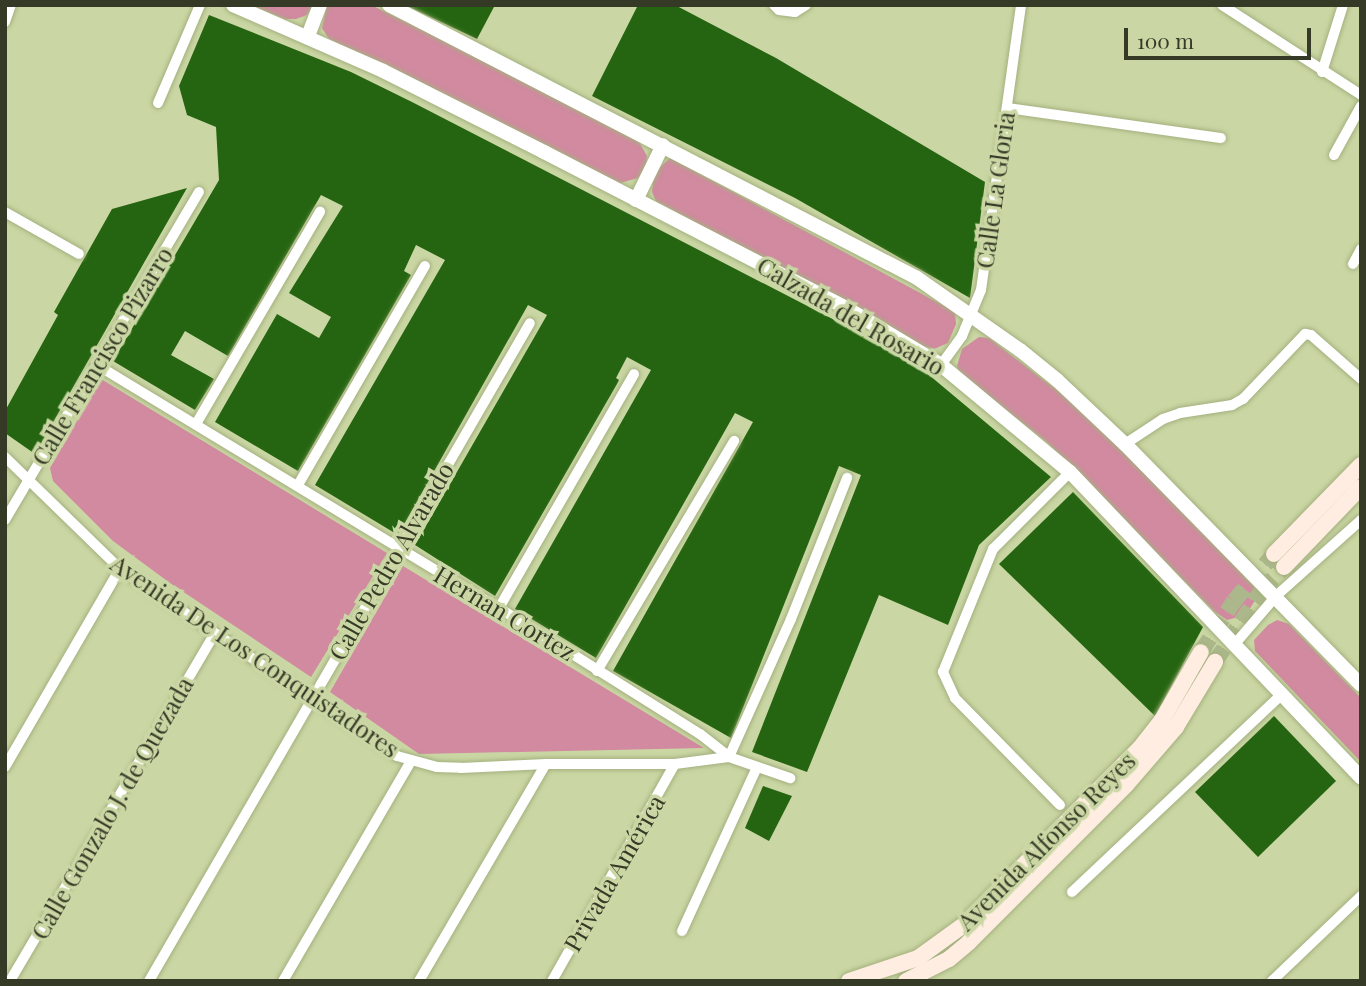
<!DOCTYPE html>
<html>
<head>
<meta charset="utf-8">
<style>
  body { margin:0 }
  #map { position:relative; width:1366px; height:986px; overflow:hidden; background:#cad7a4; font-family:"Playfair Display",serif }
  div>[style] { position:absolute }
  .green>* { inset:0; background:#d18aa0 }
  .building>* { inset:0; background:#256511 }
  .secondary-tunnel>* { height:16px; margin-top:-8px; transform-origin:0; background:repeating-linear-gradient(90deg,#acb88b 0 16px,transparent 0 24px) }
  .roads { filter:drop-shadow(0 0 2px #a4b07f) drop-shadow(0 0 2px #a4b07f) }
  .minor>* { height:10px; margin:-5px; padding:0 5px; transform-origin:5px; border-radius:5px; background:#fff }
  .tertiary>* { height:14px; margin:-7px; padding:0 7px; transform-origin:7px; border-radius:7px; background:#fff }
  .secondary>* { height:16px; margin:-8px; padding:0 8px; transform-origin:8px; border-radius:8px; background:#feede0 }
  span { translate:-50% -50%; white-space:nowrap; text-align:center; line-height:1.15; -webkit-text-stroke:7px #cad7a4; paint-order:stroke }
  .street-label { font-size:24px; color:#353a26 }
  .frame { position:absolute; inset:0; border:7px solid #353a26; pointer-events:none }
  .scale { position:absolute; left:1124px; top:28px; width:187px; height:32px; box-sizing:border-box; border:4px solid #353a26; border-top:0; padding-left:9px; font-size:21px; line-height:24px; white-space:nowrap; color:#353a26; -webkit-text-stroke:5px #cad7a4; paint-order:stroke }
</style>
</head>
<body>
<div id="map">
  <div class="green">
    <i style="clip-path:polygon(250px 5px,313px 5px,307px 15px,296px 19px,285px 19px)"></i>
    <i style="clip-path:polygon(327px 5px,371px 5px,449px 43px,638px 140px,647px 156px,646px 168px,638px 178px,620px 183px,329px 39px,322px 28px)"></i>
    <i style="clip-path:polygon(670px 158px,948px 308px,955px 313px,956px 324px,948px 343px,934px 349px,921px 345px,656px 201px,652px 192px,654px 173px)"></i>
    <i style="clip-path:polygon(979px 337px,989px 338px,1081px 409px,1255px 587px,1257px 597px,1246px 615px,1227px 620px,1215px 612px,1047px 442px,960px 374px,957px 366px,962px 349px)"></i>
    <i style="clip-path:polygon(101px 379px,387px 553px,311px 677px,170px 583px,113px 541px,53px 481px,50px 468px)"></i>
    <i style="clip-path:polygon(403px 566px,704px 748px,419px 754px,330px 692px)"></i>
    <i style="clip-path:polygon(1277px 620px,1289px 624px,1361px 698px,1361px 762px,1255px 651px,1254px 640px,1268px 625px)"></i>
  </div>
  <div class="building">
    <i style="clip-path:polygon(405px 5px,495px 5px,477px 39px)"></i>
    <i style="clip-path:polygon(638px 5px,675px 5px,776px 58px,985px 182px,970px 298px,795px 198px,592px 96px)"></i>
    <i style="clip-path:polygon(209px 15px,351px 72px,412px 102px,848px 327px,929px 375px,1051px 477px,979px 545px,948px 625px,879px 595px,807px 772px,752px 752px,861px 475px,839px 466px,731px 738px,613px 671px,753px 422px,735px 413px,596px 658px,515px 609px,651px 370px,627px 357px,616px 378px,619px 380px,617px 384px,495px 596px,415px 545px,547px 315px,528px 305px,398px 535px,315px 485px,445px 260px,416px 245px,404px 271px,411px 275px,298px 471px,215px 422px,277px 314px,319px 338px,331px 317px,289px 293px,343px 206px,321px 195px,228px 356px,185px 331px,171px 355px,214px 379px,195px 410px,113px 361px,219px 180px,216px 127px,187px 115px,179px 86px)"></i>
    <i style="clip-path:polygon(187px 188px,145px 261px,35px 454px,5px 433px,5px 411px,58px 315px,54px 312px,112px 209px)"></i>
    <i style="clip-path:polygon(1073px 492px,1203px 627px,1155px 716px,999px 564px)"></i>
    <i style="clip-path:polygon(1274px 716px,1336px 781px,1258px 857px,1195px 792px)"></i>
    <i style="clip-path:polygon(763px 786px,792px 796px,769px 841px,745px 828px)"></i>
  </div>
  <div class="secondary-tunnel">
    <i style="left:1201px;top:652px;width:61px;rotate:-57.1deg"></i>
    <i style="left:1234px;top:601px;width:62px;rotate:-49.6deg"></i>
    <i style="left:1215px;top:662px;width:86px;rotate:-56.9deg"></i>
    <i style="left:1262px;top:590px;width:32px;rotate:-46deg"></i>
  </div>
  <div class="roads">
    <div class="minor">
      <i style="left:774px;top:5px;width:7px;rotate:45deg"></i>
      <i style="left:779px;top:10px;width:16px;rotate:7deg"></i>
      <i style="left:795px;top:12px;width:13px;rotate:-32deg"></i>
      <i style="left:1222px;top:5px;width:166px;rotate:32.9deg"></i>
      <i style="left:5px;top:22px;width:18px;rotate:-71deg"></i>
      <i style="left:1322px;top:72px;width:70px;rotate:-72.6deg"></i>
      <i style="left:158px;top:103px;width:107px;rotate:-66.8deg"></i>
      <i style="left:1007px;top:108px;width:216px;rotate:8deg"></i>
      <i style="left:1334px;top:155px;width:56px;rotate:-61.1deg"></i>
      <i style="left:5px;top:212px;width:85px;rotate:29.6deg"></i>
      <i style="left:1353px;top:264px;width:17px;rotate:-62deg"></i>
      <i style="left:97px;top:365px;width:470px;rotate:31.2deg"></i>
      <i style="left:499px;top:608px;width:237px;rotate:32.1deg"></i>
      <i style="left:700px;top:734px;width:37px;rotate:38deg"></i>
      <i style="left:729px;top:757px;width:151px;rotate:-65.8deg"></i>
      <i style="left:791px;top:619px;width:152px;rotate:-68.3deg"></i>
      <i style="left:941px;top:365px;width:36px;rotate:-54deg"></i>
      <i style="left:962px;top:336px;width:50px;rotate:-67.6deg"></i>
      <i style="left:981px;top:290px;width:288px;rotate:-82deg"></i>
      <i style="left:196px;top:424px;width:246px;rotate:-59.7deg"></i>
      <i style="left:1125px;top:444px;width:45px;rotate:-33.3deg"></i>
      <i style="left:1163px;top:419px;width:18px;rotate:-19deg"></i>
      <i style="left:1180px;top:413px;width:53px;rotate:-8.7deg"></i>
      <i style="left:1232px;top:405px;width:13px;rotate:-29deg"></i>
      <i style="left:1243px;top:399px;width:90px;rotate:-46.4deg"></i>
      <i style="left:1305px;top:334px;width:6px;rotate:9deg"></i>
      <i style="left:1311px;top:335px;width:67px;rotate:41.3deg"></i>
      <i style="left:5px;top:457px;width:161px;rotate:44.2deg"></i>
      <i style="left:120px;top:569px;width:334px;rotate:34deg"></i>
      <i style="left:397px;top:756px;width:41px;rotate:15.4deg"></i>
      <i style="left:437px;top:767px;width:24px;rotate:2deg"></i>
      <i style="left:461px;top:768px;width:85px;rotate:-2.7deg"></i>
      <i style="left:546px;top:764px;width:129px"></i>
      <i style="left:675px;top:764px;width:54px;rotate:-7.4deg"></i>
      <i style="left:729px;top:757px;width:65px;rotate:19deg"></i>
      <i style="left:298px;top:485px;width:253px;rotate:-59.9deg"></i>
      <i style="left:5px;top:520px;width:381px;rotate:-59.4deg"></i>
      <i style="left:499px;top:608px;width:270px;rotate:-60deg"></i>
      <i style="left:1234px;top:645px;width:65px;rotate:-49.4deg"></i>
      <i style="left:1276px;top:596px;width:114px;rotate:-41.8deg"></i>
      <i style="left:597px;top:671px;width:268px;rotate:-59.2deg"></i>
      <i style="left:5px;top:767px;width:229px;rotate:-59.9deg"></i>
      <i style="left:1060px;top:805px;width:150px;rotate:-134.5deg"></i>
      <i style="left:955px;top:698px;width:29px;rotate:-115deg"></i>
      <i style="left:943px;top:672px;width:133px;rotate:-67.9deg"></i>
      <i style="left:993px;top:549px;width:109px;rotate:-45deg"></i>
      <i style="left:1072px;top:892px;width:287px;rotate:-43.3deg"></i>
      <i style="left:682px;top:931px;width:180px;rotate:-65.4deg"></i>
      <i style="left:10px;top:981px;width:403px;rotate:-59.5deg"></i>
      <i style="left:149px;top:981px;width:760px;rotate:-59.93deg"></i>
      <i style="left:283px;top:981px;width:255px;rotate:-59.8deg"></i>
      <i style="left:419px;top:981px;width:251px;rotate:-59.7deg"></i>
      <i style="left:552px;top:981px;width:249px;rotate:-60.5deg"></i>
      <i style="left:1272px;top:981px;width:123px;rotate:-43.7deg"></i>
    </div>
    <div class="tertiary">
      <i style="left:233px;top:5px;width:164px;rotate:23.7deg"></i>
      <i style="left:383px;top:71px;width:180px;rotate:26.7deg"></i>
      <i style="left:544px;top:152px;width:344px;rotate:27.3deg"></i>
      <i style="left:850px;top:310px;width:106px;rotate:31.1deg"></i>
      <i style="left:941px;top:365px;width:168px;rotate:39.7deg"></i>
      <i style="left:1070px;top:472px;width:422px;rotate:46.4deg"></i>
      <i style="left:389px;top:5px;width:594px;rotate:27.34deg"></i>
      <i style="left:917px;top:278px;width:126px;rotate:35deg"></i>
      <i style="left:1020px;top:350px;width:48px;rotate:39deg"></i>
      <i style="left:1057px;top:380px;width:93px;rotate:43.3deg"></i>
      <i style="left:1125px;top:444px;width:337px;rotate:45.6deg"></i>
      <i style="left:308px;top:36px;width:33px;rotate:-69deg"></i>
      <i style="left:636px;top:200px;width:61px;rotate:-63.9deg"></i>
    </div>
    <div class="secondary">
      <i style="left:1274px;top:554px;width:124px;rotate:-45.7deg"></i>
      <i style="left:1284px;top:567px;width:111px;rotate:-46.1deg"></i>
      <i style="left:849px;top:981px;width:73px;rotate:-18.4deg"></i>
      <i style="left:918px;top:958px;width:58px;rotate:-35.9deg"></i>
      <i style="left:965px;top:924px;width:248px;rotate:-45.2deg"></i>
      <i style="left:1140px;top:748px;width:36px;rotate:-52deg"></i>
      <i style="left:1162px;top:720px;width:78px;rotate:-60.2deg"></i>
      <i style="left:906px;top:981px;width:48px;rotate:-27.1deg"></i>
      <i style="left:949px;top:959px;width:26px;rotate:-40deg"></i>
      <i style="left:969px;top:942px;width:222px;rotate:-45deg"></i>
      <i style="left:1126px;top:785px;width:77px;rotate:-49.2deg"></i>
      <i style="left:1176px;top:727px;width:76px;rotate:-59deg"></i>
    </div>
  </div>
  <div class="street-label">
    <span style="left:995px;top:190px;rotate:-82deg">Calle La Gloria</span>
    <span style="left:851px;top:316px;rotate:30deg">Calzada del Rosario</span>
    <span style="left:102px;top:356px;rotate:-59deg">Calle Francisco Pizarro</span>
    <span style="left:391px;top:561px;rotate:-60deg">Calle Pedro Alvarado</span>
    <span style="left:505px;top:613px;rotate:31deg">Hernan Cortez</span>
    <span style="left:255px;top:656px;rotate:34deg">Avenida De Los Conquistadores</span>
    <span style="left:112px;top:808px;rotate:-60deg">Calle Gonzalo J. de Quezada</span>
    <span style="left:1046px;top:841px;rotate:-45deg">Avenida Alfonso Reyes</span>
    <span style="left:614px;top:873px;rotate:-60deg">Privada América</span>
  </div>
  <div class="frame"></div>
  <div class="scale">100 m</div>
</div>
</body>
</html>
